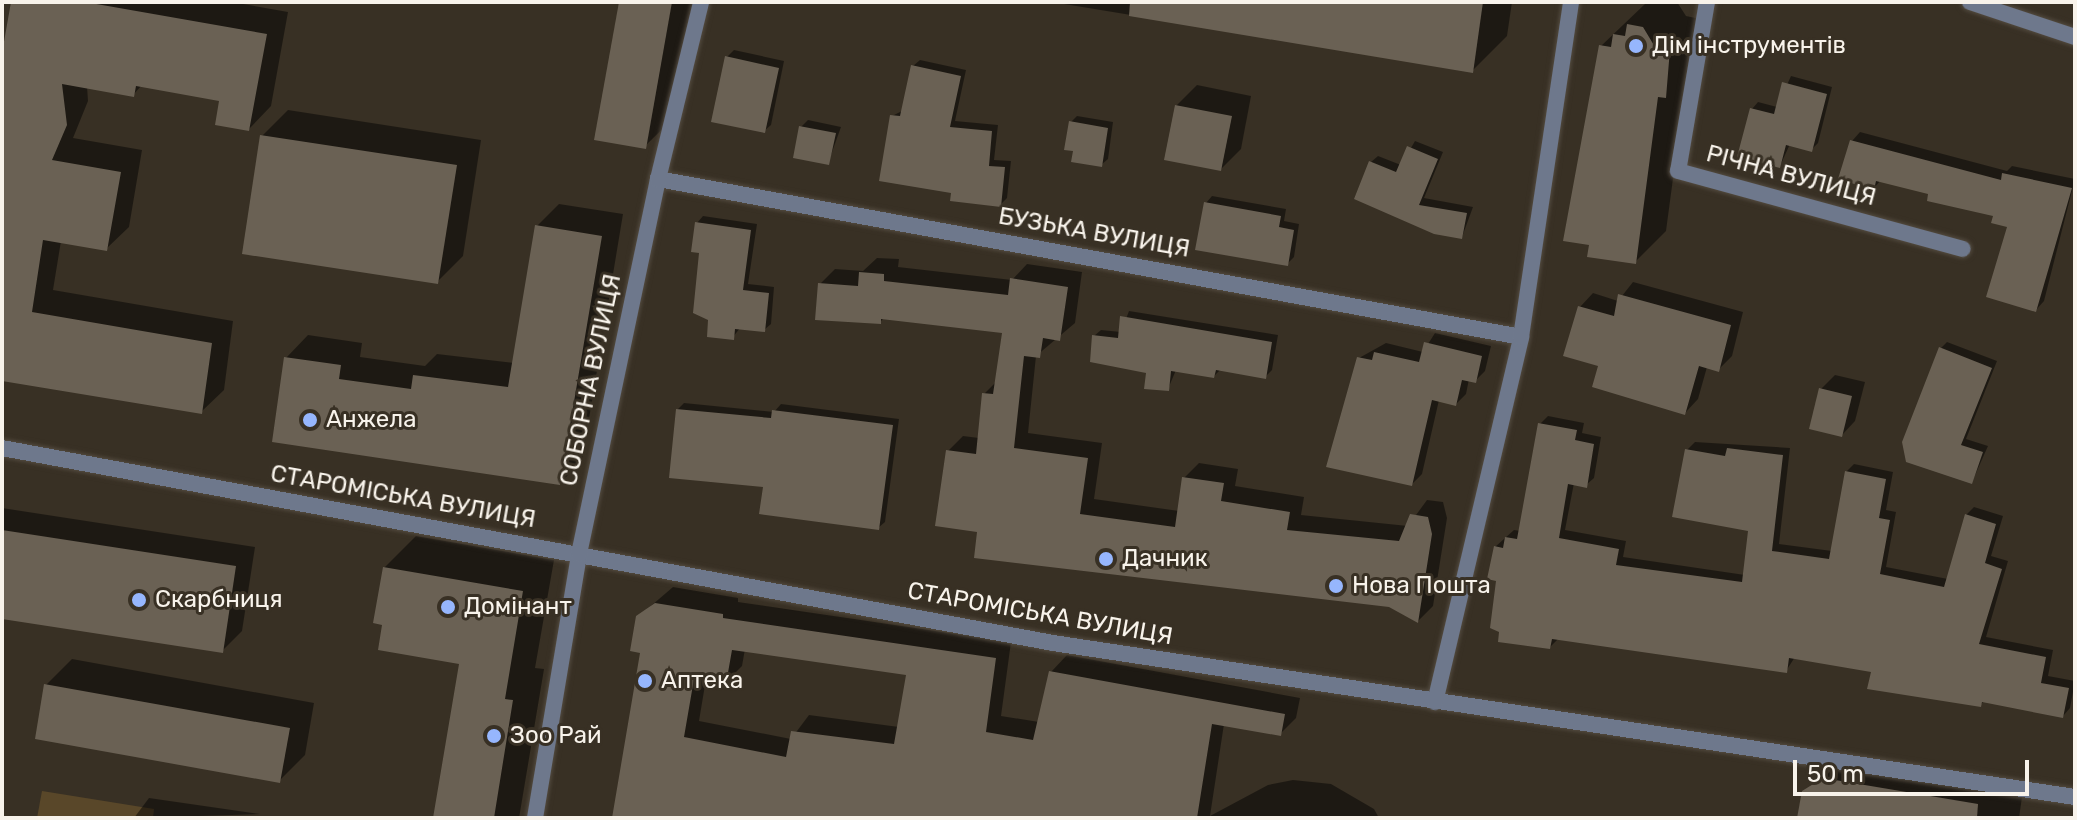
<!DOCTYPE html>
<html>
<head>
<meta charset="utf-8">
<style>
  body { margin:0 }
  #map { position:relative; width:2077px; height:820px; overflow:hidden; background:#383024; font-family:Rubik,sans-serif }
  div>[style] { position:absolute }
  .green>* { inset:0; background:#594729 }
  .shadow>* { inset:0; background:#0007 }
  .building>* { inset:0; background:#6a6154 }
  .roads { filter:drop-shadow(0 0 2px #534b40) drop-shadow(0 0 2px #534b40) }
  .minor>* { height:16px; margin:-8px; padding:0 8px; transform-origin:8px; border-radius:8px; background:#6e788c }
  .tertiary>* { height:16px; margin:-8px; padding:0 8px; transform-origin:8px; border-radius:8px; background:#6e788c }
  .dots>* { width:22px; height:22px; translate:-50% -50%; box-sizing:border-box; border:4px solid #383024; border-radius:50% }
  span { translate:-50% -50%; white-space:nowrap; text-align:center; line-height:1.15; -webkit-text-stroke:6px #383024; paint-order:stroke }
  .poi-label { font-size:24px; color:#f8f3eb }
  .left { translate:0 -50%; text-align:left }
  .street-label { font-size:24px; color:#f8f3eb }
  .frame { position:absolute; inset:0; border:4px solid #f8f3eb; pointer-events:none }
  .scale { position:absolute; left:1793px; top:760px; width:236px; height:36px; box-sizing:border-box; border:4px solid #f8f3eb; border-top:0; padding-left:10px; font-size:24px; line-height:28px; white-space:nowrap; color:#f8f3eb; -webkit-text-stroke:6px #383024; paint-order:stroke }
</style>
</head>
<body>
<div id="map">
  <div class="green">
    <i style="clip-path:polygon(42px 791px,154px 809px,153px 818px,37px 818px)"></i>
  </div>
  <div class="shadow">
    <i style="clip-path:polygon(13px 2px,232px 2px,288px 12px,271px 106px,249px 129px,221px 99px,142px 85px,133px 95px,87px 86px,88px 101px,73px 138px,142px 150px,129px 227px,106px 249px,61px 241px,53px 290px,233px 321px,224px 390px,201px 412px,2px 379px,2px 54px)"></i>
    <i style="clip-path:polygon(621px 2px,703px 2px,684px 108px,645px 146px)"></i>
    <i style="clip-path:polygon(1052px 2px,1512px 2px,1507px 36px,1472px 71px)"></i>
    <i style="clip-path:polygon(1677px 2px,1686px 16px,1700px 19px,1687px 74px,1666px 231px,1635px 262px,1601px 46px,1645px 4px)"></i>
    <i style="clip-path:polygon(734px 50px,784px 61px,771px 125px,764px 131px,727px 57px)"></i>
    <i style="clip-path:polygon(920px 60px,966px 70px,955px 121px,998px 125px,994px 160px,1011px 161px,1007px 198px,1000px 205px,953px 191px,892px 116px,904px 110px,913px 66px)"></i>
    <i style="clip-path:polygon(1791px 76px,1832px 87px,1818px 143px,1811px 150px,1790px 144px,1780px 166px,1752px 109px,1758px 102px,1777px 107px)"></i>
    <i style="clip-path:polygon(1197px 85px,1251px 96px,1241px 149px,1221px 169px,1176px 106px)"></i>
    <i style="clip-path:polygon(288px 110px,481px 140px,463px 256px,438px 281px,262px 136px)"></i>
    <i style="clip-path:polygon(1077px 116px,1113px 122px,1108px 159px,1101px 165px,1075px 149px,1071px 122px)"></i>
    <i style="clip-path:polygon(808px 120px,841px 127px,828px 163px,801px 127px)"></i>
    <i style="clip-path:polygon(1860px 132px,2007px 171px,2012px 166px,2075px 179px,2044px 301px,2036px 310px,2009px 225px,1995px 214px,1931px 193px,1881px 180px,1874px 188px,1852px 141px)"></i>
    <i style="clip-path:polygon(1415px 141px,1443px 152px,1424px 198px,1473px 207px,1462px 237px,1434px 233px,1371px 162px,1378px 156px,1401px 165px)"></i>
    <i style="clip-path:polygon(1212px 196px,1286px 209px,1284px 221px,1299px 224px,1294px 257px,1287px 264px,1206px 203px)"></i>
    <i style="clip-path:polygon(559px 204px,623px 214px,582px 461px,560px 483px,286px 358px,308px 335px,362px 343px,360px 357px,425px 366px,437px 354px,514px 363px,537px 226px)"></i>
    <i style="clip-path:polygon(703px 216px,757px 224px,748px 284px,774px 287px,771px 324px,764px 330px,740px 328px,733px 337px,710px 318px,697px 223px)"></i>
    <i style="clip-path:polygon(877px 258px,899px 259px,898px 267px,1012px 280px,1027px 264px,1082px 272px,1075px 323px,1036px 356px,1028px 433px,1102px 443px,1094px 499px,1179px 511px,1184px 478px,1199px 463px,1238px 469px,1235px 486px,1304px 497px,1301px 515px,1408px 526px,1427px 500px,1443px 502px,1447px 518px,1433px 606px,1418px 621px,1389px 605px,980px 531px,948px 451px,963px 436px,979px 438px,984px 394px,997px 381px,1004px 331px,884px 318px,880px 322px,820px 284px,835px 269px,863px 271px)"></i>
    <i style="clip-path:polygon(1633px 282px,1743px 312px,1732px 356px,1718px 370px,1707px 367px,1698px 399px,1685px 413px,1601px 365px,1580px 307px,1593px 293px,1618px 301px)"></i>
    <i style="clip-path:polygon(1129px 311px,1278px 335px,1272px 370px,1265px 377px,1221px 369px,1214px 376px,1176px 370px,1168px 389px,1094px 336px,1101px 330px,1121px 332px)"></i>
    <i style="clip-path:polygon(1435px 333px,1491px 346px,1485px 371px,1475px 381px,1469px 379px,1466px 394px,1456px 404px,1439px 400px,1422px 474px,1412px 484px,1359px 358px,1386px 343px,1423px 352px)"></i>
    <i style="clip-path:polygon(1947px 342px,1997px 361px,1966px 439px,1988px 446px,1972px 482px,1908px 461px,1941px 348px)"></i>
    <i style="clip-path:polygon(1835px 375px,1865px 382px,1855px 421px,1842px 435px,1821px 389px)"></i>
    <i style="clip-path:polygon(684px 403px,774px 412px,781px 404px,899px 419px,885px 522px,878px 528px,765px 485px,677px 410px)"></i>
    <i style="clip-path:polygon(1548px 416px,1584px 423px,1582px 433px,1601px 437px,1594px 478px,1586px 485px,1574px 483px,1565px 530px,1626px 541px,1623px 557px,1745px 575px,1750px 529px,1687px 450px,1695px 442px,1790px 448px,1779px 544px,1832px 551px,1846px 472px,1854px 464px,1893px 472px,1886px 510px,1896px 512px,1886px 567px,1948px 579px,1966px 515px,1974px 507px,2003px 516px,1991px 556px,2008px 561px,1986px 637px,2053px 650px,2048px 676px,2075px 681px,2070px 708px,2063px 716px,1985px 700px,1980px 705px,1873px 670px,1795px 657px,1786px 671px,1559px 638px,1550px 647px,1499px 579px,1495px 547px,1514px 530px,1521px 531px,1540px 424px)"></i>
    <i style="clip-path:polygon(2px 508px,255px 547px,242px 631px,222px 651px,2px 617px)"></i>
    <i style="clip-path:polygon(416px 536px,554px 560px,535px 668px,544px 669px,519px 818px,435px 818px,461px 662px,384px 568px)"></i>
    <i style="clip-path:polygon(evenodd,673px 587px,738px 598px,738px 602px,1011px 642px,1001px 716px,1039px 722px,1051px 672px,1067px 655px,1300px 698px,1296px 718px,1280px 734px,1224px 724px,1210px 816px,1268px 785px,1293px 780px,1331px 784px,1374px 809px,1379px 818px,614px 818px,643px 651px,638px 617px,673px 587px,745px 649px,908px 673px,899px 727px,809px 715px,791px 739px,699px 721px,706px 679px,726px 682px,742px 666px,745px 649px)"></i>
    <i style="clip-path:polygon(72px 659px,314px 703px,305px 755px,279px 781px,46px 685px)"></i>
    <i style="clip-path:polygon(1838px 766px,2022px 797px,2019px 818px,1799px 818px,1803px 792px)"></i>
    <i style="clip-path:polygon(149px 798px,260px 814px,134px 818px)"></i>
  </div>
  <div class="building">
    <i style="clip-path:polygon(11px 2px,85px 2px,267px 34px,249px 131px,215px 125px,219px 101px,136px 86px,134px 97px,62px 84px,67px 125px,52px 160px,121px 172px,107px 251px,43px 240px,32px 312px,212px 343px,202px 414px,2px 381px,2px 53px)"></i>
    <i style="clip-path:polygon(619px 2px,672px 2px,646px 149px,594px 140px)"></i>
    <i style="clip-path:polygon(1130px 2px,1483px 2px,1473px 73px,1129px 16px)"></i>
    <i style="clip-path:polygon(1627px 24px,1643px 27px,1655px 47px,1670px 49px,1666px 98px,1658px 97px,1636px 264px,1587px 257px,1589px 245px,1563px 241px,1599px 45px,1611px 47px,1613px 34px,1625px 36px)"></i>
    <i style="clip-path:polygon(725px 56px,779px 68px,765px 133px,711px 122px)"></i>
    <i style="clip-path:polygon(911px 65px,961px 76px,950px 127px,992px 131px,989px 166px,1005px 167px,1001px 207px,950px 201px,951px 193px,879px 181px,890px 115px,900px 116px)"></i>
    <i style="clip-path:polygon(1782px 82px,1827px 94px,1812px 152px,1786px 145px,1780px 168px,1737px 157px,1750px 108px,1774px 114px)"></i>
    <i style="clip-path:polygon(1175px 105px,1232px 116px,1221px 171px,1164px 160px)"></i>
    <i style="clip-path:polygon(1069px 121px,1108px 128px,1102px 167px,1071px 162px,1073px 151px,1064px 150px)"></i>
    <i style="clip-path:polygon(799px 126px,836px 133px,829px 165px,793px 158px)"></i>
    <i style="clip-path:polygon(260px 135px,457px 165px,438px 284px,242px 254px)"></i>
    <i style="clip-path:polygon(1850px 140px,2001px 180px,2002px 173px,2072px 188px,2036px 312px,1986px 297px,2007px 227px,1991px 223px,1993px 216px,1927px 201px,1928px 194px,1876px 181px,1874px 190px,1838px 179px)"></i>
    <i style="clip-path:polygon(1407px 146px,1438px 159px,1419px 205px,1467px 213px,1462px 239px,1434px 234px,1354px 199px,1369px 161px,1396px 172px)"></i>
    <i style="clip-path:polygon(1204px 202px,1281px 216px,1279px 227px,1294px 230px,1288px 266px,1195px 250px)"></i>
    <i style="clip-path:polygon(695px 222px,751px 230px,743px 290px,769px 293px,765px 332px,735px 329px,734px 340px,707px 337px,708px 320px,693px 313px,699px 253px,691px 252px)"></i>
    <i style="clip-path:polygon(535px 225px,602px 236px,560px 485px,272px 442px,284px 357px,341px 365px,339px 379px,411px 389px,413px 375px,508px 387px)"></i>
    <i style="clip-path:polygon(859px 272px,884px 274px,884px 281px,1008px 295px,1010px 278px,1068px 287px,1060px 341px,1043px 338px,1040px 358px,1024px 356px,1014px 448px,1088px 458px,1080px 514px,1175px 527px,1182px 477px,1224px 483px,1221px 501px,1290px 512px,1287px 530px,1399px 541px,1410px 514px,1428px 517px,1432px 534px,1418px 623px,1389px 607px,974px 558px,977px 532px,935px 526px,946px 450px,976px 454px,982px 393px,993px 394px,1002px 333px,881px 319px,881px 324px,815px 320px,818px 283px,858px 286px)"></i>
    <i style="clip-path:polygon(1618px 294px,1731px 325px,1719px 372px,1699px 366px,1685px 415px,1592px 387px,1598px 366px,1563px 356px,1578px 306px,1614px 316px)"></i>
    <i style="clip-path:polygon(1120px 316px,1272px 342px,1266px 379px,1216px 370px,1214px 378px,1171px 371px,1169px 391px,1144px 389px,1146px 373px,1090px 362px,1092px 335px,1118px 338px)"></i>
    <i style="clip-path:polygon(1424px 342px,1482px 356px,1476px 383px,1462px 380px,1456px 406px,1432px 400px,1412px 486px,1326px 467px,1357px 357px,1372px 360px,1374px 352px,1419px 362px)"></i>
    <i style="clip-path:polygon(1939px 347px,1992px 368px,1961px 445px,1983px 452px,1972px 484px,1906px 462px,1902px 442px)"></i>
    <i style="clip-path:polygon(1819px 388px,1852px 396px,1842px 437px,1809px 429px)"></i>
    <i style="clip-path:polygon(676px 409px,771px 418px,772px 410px,893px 425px,879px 530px,759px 514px,763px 487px,669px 478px)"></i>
    <i style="clip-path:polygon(1538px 423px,1577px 430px,1575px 440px,1594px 444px,1587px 488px,1568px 484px,1559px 538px,1619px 549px,1616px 565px,1742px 582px,1748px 531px,1672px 517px,1685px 449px,1725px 456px,1727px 448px,1783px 455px,1772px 551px,1829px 559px,1845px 471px,1886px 479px,1879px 518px,1890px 520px,1880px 574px,1944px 587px,1965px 514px,1996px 524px,1985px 563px,2002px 569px,1979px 644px,2046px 657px,2041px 683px,2069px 688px,2063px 718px,1982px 702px,1981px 707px,1867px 689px,1871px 672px,1789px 658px,1787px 673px,1552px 639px,1550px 649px,1498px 642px,1499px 632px,1490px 628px,1496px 581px,1487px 579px,1494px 546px,1503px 548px,1505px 537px,1517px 539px)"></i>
    <i style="clip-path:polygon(2px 530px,236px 566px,223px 653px,2px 619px)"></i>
    <i style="clip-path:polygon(383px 567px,523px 591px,505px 699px,513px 700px,494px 818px,433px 818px,459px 664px,378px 650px,382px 625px,373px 623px)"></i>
    <i style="clip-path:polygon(evenodd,655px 603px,723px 614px,723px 618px,996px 658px,986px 732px,1033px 740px,1049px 671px,1285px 714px,1281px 736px,1212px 724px,1197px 818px,612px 818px,640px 653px,630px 651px,636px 616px,655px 603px,732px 650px,906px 675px,894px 744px,791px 731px,786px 757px,684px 737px,694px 679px,726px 684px,732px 650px)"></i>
    <i style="clip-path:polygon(44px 684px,290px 728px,280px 783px,35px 739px)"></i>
    <i style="clip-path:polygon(1823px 778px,1978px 804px,1977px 818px,1797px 818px,1802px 791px)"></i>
  </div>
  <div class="roads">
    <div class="minor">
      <i style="left:1707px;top:2px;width:171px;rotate:99.7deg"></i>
      <i style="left:1678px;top:171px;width:295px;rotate:15.3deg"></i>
      <i style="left:658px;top:179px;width:877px;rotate:10.37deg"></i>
      <i style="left:2px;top:448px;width:1069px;rotate:10.51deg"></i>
      <i style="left:1053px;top:643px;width:1034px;rotate:8.57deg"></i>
      <i style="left:1435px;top:702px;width:375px;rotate:-76.7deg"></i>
      <i style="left:1521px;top:337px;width:339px;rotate:-81.5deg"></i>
      <i style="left:535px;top:818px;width:268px;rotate:-80.5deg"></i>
      <i style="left:579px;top:554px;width:383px;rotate:-78.1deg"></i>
      <i style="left:658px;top:179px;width:182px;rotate:-76.3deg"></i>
    </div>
    <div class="tertiary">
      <i style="left:1970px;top:2px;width:111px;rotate:18.4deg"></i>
    </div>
  </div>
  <div class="dots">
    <i style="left:1636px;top:46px;background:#96b6fd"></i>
    <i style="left:310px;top:420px;background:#96b6fd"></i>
    <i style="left:1106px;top:559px;background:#96b6fd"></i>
    <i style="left:1336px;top:586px;background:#96b6fd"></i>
    <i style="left:139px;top:600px;background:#96b6fd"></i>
    <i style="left:448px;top:607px;background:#96b6fd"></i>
    <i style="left:645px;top:681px;background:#96b6fd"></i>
    <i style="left:494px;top:736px;background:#96b6fd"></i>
  </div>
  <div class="poi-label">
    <span class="left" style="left:1652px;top:46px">Дім інструментів</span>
    <span class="left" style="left:326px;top:420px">Анжела</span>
    <span class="left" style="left:1122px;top:559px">Дачник</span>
    <span class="left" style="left:1352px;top:586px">Нова Пошта</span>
    <span class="left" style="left:155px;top:600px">Скарбниця</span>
    <span class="left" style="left:464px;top:607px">Домінант</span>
    <span class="left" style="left:661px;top:681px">Аптека</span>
    <span class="left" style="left:510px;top:736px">Зоо Рай</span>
  </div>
  <div class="street-label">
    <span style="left:1791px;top:176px;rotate:15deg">РІЧНА ВУЛИЦЯ</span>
    <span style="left:1094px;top:233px;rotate:10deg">БУЗЬКА ВУЛИЦЯ</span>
    <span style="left:591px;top:380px;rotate:-78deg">СОБОРНА ВУЛИЦЯ</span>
    <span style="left:403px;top:497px;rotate:10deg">СТАРОМІСЬКА ВУЛИЦЯ</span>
    <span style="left:1040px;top:614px;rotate:10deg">СТАРОМІСЬКА ВУЛИЦЯ</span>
  </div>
  <div class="frame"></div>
  <div class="scale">50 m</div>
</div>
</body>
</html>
